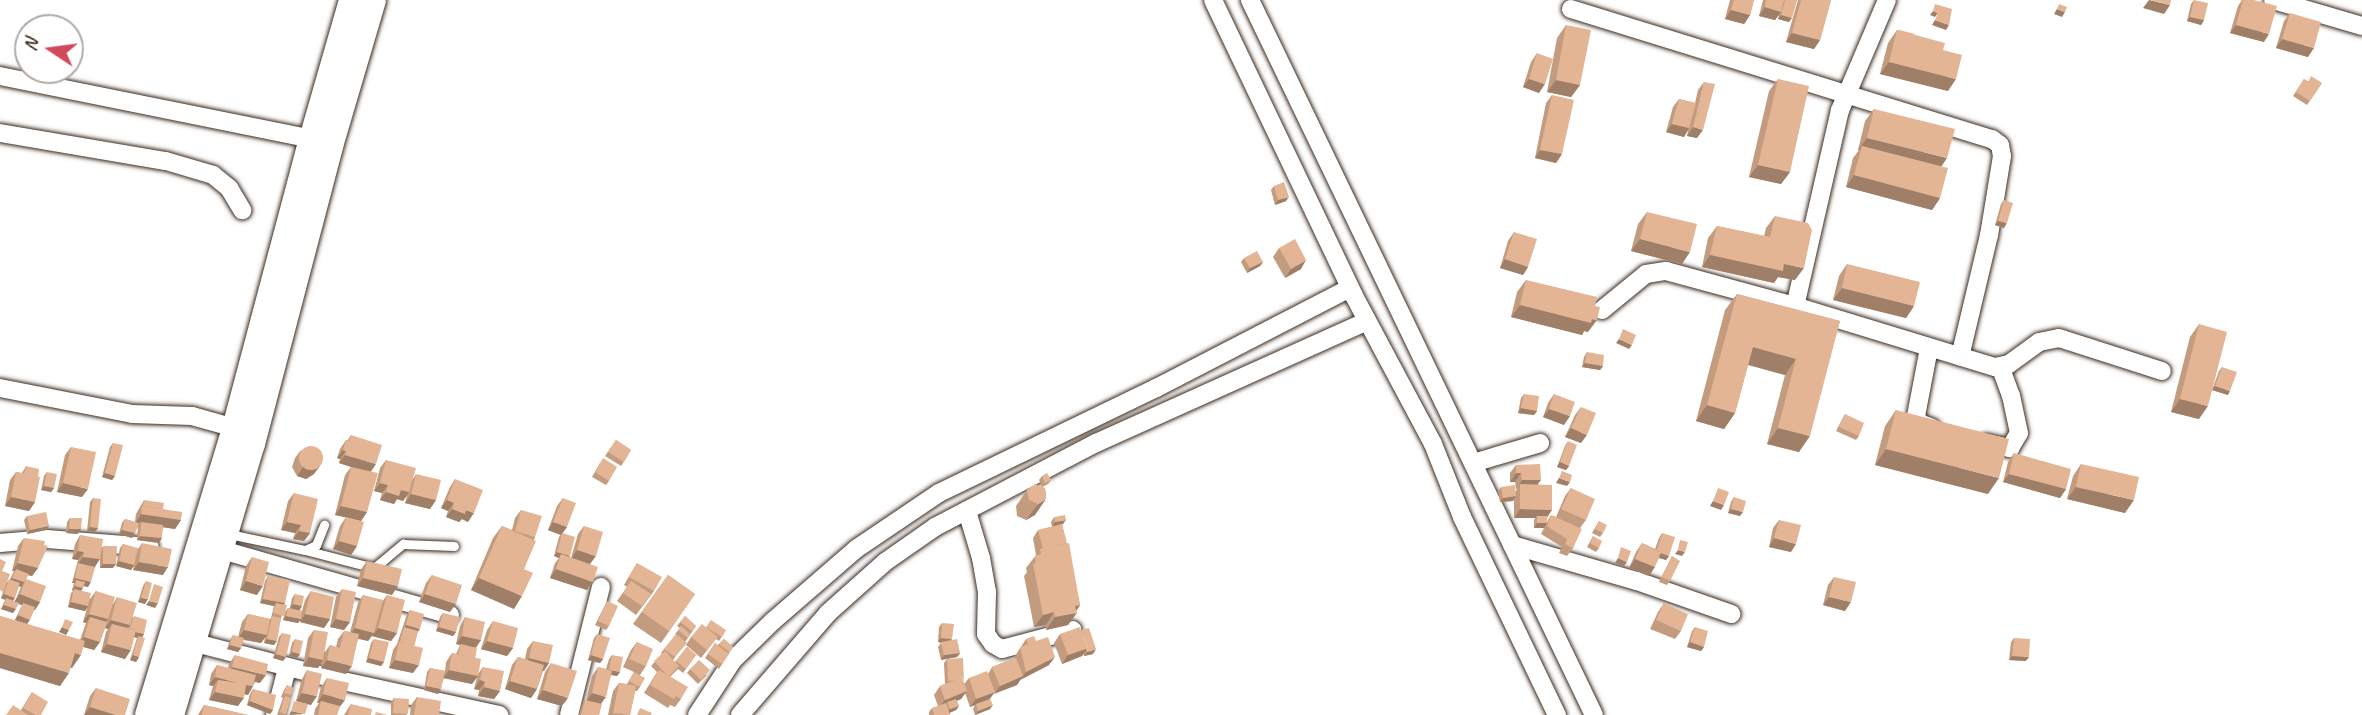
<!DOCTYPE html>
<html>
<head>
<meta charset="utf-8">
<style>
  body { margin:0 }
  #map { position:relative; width:2362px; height:715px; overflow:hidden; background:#fff; font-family:Caveat,sans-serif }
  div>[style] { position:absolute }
  .roads { filter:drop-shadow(0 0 2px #3b2a1e) drop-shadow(0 0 2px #3b2a1e) }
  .lane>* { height:9px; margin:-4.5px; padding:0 4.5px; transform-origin:4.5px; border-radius:4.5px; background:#fff }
  .street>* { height:18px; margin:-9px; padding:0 9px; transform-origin:9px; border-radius:9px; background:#fff }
  .secondary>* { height:26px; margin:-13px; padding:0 13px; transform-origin:13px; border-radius:13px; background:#fff }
  .wall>* { inset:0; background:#c39c7f }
  .shaded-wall>* { inset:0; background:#9f7f68 }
  .building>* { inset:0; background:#e3b594 }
  .round { border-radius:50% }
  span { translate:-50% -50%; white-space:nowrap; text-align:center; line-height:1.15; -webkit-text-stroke:6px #fff; paint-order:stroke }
  .north { position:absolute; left:14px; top:14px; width:70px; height:70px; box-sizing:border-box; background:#fff; border:2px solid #b1aaa5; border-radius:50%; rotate:283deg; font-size:19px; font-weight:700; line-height:28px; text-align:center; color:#3b2a1e }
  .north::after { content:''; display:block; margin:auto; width:24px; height:32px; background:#d1495b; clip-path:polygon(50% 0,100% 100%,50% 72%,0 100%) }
</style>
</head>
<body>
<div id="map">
  <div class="roads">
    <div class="lane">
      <i style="left:229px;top:534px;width:78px;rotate:11.9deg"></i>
      <i style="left:305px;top:550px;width:12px;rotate:-24deg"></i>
      <i style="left:316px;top:545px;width:22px;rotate:-68deg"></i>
      <i style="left:305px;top:550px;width:71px;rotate:14.6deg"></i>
      <i style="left:374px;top:568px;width:38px;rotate:-40deg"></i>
      <i style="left:403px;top:544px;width:51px;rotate:2.2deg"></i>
    </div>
    <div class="street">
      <i style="left:1213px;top:0;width:326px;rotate:64.5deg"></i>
      <i style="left:1353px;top:294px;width:170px;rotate:61.9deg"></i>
      <i style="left:1433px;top:444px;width:79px;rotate:68.3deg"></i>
      <i style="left:1462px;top:517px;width:220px;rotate:64.4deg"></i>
      <i style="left:1250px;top:0;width:793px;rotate:64.31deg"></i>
      <i style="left:1887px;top:0;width:120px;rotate:113.1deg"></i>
      <i style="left:1840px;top:110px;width:201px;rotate:102.9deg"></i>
      <i style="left:1795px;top:306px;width:209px;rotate:17deg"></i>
      <i style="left:1995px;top:367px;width:14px;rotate:-12deg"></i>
      <i style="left:2009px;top:364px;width:37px;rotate:-36deg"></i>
      <i style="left:2039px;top:342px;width:20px;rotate:-11deg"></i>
      <i style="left:2059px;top:338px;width:108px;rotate:17.8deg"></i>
      <i style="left:2273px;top:0;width:93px;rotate:16.3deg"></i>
      <i style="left:1571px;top:9px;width:441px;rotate:17.2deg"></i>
      <i style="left:1992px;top:139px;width:10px;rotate:37deg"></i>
      <i style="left:2000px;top:145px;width:11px;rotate:80deg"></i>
      <i style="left:2002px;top:156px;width:80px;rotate:99.3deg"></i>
      <i style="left:1989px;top:235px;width:125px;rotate:103.4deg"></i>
      <i style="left:0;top:76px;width:318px;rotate:11.4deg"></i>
      <i style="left:0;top:133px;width:168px;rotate:9.6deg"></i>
      <i style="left:166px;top:161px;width:49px;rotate:16.6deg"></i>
      <i style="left:213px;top:175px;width:21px;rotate:39deg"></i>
      <i style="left:229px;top:188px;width:26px;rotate:59deg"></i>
      <i style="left:1602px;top:310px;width:57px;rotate:-39.3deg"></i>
      <i style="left:1646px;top:274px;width:20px;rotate:-9deg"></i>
      <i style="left:1666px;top:271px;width:134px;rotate:15.2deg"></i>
      <i style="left:1929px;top:348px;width:69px;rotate:100.8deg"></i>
      <i style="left:1916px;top:416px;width:8px;rotate:67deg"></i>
      <i style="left:1919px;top:423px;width:14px;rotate:21deg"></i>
      <i style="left:0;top:388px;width:135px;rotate:11.1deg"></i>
      <i style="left:132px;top:414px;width:60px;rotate:1.9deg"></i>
      <i style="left:192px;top:416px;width:45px;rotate:15.6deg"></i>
      <i style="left:1986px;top:443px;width:25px;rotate:12deg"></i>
      <i style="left:2010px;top:448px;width:17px;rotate:-59deg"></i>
      <i style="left:2019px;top:433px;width:38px;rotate:-102deg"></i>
      <i style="left:2011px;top:396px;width:30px;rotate:-110deg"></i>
      <i style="left:1473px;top:463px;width:70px;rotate:-16.6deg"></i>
      <i style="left:967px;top:511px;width:49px;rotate:73.4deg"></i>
      <i style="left:981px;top:558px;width:35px;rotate:80deg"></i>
      <i style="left:987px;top:592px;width:42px;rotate:91.4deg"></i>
      <i style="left:986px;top:634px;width:12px;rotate:55deg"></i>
      <i style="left:993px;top:644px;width:10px;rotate:29deg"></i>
      <i style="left:1002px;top:649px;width:73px;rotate:-15deg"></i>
      <i style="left:0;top:543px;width:47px;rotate:-4.9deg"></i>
      <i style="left:47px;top:539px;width:103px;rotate:4.4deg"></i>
      <i style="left:1512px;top:545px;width:130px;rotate:16.1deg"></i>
      <i style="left:1637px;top:581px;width:100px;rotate:19.3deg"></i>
      <i style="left:222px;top:550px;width:237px;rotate:15.9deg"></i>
      <i style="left:184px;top:640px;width:164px;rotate:14.5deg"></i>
      <i style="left:343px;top:681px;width:160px;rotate:12.3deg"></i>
      <i style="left:275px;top:715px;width:49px;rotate:-75.7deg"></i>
      <i style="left:569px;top:715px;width:132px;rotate:-76deg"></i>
      <i style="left:697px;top:715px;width:66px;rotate:-56.8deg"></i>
      <i style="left:733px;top:660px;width:56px;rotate:-44.3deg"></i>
      <i style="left:773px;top:621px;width:110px;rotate:-40.9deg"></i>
      <i style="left:856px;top:549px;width:100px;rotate:-34deg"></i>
      <i style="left:939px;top:493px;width:241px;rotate:-25.8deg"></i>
      <i style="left:1156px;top:388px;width:218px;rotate:-27.3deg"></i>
      <i style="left:740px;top:715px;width:135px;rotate:-49.2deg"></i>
      <i style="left:828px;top:613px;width:76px;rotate:-41.8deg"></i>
      <i style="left:885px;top:562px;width:61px;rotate:-35deg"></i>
      <i style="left:935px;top:527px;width:182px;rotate:-27.6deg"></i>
      <i style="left:1096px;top:443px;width:297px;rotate:-24.2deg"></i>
    </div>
    <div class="secondary">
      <i style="left:148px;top:715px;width:300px;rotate:-73.1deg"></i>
      <i style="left:235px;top:428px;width:299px;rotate:-75.1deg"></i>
      <i style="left:312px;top:139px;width:145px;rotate:-73.9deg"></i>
      <i style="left:171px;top:715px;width:283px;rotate:-73.4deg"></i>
      <i style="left:252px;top:444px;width:308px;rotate:-75.3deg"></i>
      <i style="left:330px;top:146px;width:152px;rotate:-73.6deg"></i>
    </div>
  </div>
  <div class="wall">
    <i style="clip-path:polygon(1730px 0,1754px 0,1750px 15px,1744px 24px,1725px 19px)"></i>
    <i style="clip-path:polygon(1763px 0,1797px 0,1789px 22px,1778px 19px,1779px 15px,1775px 20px,1759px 16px)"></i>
    <i style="clip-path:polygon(1798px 0,1831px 0,1820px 40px,1814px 49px,1786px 42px)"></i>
    <i style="clip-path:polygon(2194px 0,2204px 20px,2201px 25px,2187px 21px,2191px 4px)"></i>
    <i style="clip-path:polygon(2242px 0,2254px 0,2264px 42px,2230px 33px,2238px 6px)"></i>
    <i style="clip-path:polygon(2290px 13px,2308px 57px,2276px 48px,2284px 21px)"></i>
    <i style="clip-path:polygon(1566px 25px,1580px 85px,1571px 97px,1547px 92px,1557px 38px)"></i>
    <i style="clip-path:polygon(1897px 30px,1914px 35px,1943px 50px,1948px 91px,1880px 74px,1888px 43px)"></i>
    <i style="clip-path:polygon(1537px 53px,1539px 93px,1523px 87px,1531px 62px)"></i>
    <i style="clip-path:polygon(1778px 79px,1790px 172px,1781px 184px,1749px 177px,1769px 91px)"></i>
    <i style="clip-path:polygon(2304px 79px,2307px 81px,2322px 83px,2307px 105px,2293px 96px)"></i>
    <i style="clip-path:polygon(1704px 82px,1697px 138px,1687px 136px,1688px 130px,1684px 137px,1666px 132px,1673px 107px,1679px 99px,1695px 103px,1698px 90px)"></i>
    <i style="clip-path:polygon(1552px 95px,1562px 154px,1556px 163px,1535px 158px,1546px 103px)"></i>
    <i style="clip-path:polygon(1874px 109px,1941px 167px,1940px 198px,1932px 210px,1846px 187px,1853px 158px,1859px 150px,1858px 150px,1865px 121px)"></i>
    <i style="clip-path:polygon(1274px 186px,1286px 201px,1275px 205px,1271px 190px)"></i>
    <i style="clip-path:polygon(2004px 200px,2004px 228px,1995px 225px,2001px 204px)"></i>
    <i style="clip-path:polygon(1647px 212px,1682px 264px,1631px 251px,1638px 224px)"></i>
    <i style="clip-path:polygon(1775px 216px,1795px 280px,1778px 277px,1774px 283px,1702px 267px,1708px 238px,1717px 226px,1764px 236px,1766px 228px)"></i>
    <i style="clip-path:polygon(1514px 232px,1528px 267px,1523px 275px,1500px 268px,1508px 241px)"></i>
    <i style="clip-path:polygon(1279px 248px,1301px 269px,1285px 278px,1273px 257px)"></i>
    <i style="clip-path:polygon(1244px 258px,1263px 262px,1260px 266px,1247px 273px,1241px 262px)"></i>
    <i style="clip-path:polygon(1847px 264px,1914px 306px,1906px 318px,1833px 300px,1839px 276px)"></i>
    <i style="clip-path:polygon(1526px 280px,1588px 332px,1584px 331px,1582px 335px,1511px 317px,1517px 292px)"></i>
    <i style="clip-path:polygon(1737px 294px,1840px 321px,1799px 452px,1767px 444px,1785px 375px,1748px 365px,1735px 413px,1724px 429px,1696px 421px,1725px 310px)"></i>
    <i style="clip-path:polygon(2199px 324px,2199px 419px,2171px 412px,2190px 337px)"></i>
    <i style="clip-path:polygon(1587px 352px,1603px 366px,1600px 370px,1582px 367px,1584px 357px)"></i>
    <i style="clip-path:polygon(2222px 367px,2228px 395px,2212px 390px,2219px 371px)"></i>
    <i style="clip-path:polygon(1524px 394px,1537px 411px,1534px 415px,1518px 413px,1521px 398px)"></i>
    <i style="clip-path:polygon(1554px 394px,1564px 425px,1543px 417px,1548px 403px)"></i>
    <i style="clip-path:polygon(1581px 407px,1581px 443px,1565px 437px,1575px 415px)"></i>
    <i style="clip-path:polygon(1896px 410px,1988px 494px,1875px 465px,1885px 426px)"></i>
    <i style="clip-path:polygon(1845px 414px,1859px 436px,1856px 440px,1836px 431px)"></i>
    <i style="clip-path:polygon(351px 435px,371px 472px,367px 512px,361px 521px,349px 518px,357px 546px,351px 555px,333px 549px,340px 526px,346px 517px,335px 515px,345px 475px,351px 467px,339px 463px,340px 459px,337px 458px,340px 449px,346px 440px,347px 441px)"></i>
    <i style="clip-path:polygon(616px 440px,631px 450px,621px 466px,605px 456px)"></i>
    <i style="clip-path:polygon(1568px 441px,1569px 466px,1566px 470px,1557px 467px,1565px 446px)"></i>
    <i style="clip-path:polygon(113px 443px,115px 476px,112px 480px,102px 477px,110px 447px)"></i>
    <i style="clip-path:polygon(71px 447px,82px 497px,57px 492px,65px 455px)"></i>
    <i style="clip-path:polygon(301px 450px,314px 474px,306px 479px,297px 476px,292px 467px,295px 458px)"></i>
    <i style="clip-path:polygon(2014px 453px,2066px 489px,2060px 498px,2003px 482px,2008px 462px)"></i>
    <i style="clip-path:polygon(386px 460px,413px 479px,416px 474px,436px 500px,430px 509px,405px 503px,407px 496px,403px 501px,397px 499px,394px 504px,380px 500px,382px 493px,374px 491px,380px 468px)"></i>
    <i style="clip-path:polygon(600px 463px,609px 481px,606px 485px,592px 477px)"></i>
    <i style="clip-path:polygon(2081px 464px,2125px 513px,2067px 499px,2073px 476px)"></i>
    <i style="clip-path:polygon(1516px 465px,1538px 484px,1552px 510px,1547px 518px,1547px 522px,1551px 515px,1556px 517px,1565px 496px,1571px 488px,1586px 520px,1580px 528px,1573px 548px,1567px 556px,1559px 553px,1562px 547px,1541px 534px,1544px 528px,1534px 528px,1534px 520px,1535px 518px,1514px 518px,1514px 499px,1513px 501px,1500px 502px,1498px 491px,1501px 487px,1516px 491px,1517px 489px,1516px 489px,1515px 482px,1510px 482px,1510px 473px)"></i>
    <i style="clip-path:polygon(26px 466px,35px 502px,29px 511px,5px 506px,10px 480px,16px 472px,22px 473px)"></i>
    <i style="clip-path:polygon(47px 472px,54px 488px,51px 492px,41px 490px,44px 476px)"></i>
    <i style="clip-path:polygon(1042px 476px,1051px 480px,1048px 484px,1042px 487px,1035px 515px,1026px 520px,1017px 516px,1016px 506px,1027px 490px,1042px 487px,1039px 480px)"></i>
    <i style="clip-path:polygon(455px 479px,468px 522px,462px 519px,459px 522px,446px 517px,448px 511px,441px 508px,450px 487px)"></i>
    <i style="clip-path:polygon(294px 493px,310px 533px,304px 541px,293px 539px,295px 533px,281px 530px,288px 501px)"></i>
    <i style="clip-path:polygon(1734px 497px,1740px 516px,1728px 513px,1731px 502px)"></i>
    <i style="clip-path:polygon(93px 498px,98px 528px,95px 532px,87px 531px,90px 502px)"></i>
    <i style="clip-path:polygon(563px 498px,567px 527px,561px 535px,548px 530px,557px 506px)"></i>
    <i style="clip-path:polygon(144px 500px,163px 509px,181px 520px,175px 529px,163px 527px,159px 543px,137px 540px,138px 526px,132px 538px,119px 534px,122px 523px,125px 519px,135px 522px,136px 514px)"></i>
    <i style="clip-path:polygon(521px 510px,535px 537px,524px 569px,514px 609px,471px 590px,493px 538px,502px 526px,512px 530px,515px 518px)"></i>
    <i style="clip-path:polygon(27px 516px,49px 526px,46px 530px,27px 534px,24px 520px)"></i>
    <i style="clip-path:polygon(1054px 517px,1062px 524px,1080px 605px,1068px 625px,1046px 630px,1046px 625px,1034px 627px,1024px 576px,1027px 572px,1026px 568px,1036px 555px,1033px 538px,1038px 530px,1052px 527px,1051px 522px)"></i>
    <i style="clip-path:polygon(70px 518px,78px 534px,66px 533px,67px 522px)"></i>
    <i style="clip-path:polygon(1779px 520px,1791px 552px,1769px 547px,1773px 528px)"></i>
    <i style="clip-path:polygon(1599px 521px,1603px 533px,1600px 537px,1592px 533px)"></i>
    <i style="clip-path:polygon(584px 526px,590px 564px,587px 590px,550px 578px,555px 563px,559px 558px,554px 556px,559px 537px,562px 533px,569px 557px,571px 558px,578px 534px)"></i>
    <i style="clip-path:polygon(1662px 533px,1669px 556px,1666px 560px,1659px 558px,1649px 576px,1629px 568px,1636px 552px,1642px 543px,1655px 549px,1659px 538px)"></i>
    <i style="clip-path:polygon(80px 535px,102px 548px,103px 546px,113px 568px,100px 568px,100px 557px,95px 567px,88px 587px,84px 586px,81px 591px,90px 599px,96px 591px,113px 604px,117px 597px,133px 617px,144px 634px,142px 637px,139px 657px,136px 662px,130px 660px,137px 638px,134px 637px,125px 659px,101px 652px,106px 632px,108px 629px,105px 628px,100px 642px,94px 650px,83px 647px,72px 668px,71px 667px,60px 686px,0 668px,0 616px,80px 640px,86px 623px,83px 622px,87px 608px,85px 611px,68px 607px,71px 593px,73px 591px,72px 590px,74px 583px,72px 583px,78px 560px,72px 559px,75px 544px)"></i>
    <i style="clip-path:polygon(1593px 536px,1599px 548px,1596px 552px,1587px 547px)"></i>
    <i style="clip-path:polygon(evenodd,24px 538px,38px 568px,32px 576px,28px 575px,26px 579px,40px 602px,35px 610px,34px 610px,27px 624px,15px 620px,22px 605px,18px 604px,13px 613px,1px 609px,5px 600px,1px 598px,6px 583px,10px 579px,14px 571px,12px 571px,18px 546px,24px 538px,19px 586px,21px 587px,15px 601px,13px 601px,19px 586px)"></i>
    <i style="clip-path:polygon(142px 543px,163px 575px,133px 570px,134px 566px,131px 570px,116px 566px,120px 548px,123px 544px,138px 549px)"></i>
    <i style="clip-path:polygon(1672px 556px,1670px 581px,1667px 585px,1659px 582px)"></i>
    <i style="clip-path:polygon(252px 557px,257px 595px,240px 590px,246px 566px)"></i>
    <i style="clip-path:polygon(367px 561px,392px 595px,357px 586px,361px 569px)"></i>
    <i style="clip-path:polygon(637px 563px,654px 591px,636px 615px,617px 601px,627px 587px,624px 585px)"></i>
    <i style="clip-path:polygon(432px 575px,450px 612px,419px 602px,426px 583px)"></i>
    <i style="clip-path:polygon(668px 575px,695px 594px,661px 643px,633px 624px)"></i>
    <i style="clip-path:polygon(268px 576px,285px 603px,274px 645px,264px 643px,265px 637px,261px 643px,243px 640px,241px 648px,238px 652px,227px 649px,230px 640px,233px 635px,238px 637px,242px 622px,248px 614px,270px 619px,271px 618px,274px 606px,260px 603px,265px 581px)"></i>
    <i style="clip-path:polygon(1834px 577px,1845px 611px,1823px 605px,1828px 585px)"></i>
    <i style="clip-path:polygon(146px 581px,145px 604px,138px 602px,143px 586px)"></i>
    <i style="clip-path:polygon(342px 589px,350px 622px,344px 630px,330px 627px,336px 597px)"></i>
    <i style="clip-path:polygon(311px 591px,330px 619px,324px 628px,300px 622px,300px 620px,298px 623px,283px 620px,285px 612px,288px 608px,290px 608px,292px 598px,295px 594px,302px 606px,299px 610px,302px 611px,305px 600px)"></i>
    <i style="clip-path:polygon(363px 595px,382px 602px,387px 595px,397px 633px,391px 641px,372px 636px,373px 634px,368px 641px,358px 639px,346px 674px,321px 668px,322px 662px,318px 668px,303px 666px,308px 638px,314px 630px,325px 652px,330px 645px,336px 647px,338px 639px,344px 631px,350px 632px,358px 603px)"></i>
    <i style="clip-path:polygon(607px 601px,609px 626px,606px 630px,595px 625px)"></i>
    <i style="clip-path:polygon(1664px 603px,1681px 631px,1675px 639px,1650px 629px,1658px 612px)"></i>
    <i style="clip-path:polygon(410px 610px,418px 631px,414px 646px,413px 673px,389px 668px,393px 650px,397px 644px,407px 614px)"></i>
    <i style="clip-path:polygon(443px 613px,456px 632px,453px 636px,436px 631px,440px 617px)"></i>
    <i style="clip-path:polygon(685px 616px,696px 626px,673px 660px,675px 662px,687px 647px,696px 655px,683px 673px,678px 669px,670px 677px,681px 699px,675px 707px,670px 705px,668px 708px,644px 693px,657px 672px,651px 666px,662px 654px,661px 653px,664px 649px,676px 635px,675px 634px,680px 628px,677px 626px)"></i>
    <i style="clip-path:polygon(465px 617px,481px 640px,476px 648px,475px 658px,478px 674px,483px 667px,500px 691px,494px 699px,478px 696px,479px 690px,474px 689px,477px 677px,472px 684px,444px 678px,438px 694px,424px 690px,427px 672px,430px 668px,445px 671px,446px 662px,452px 653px,456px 654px,460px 645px,456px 644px,460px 626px)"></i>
    <i style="clip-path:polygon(493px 621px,513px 648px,507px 656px,481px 649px,487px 630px)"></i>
    <i style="clip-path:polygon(942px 623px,951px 640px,960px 653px,957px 657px,941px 660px,938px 647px,941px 643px,938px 642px,939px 627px)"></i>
    <i style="clip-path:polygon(706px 627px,726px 630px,719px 641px,716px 639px,701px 658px,686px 645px,691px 637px)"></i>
    <i style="clip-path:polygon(1695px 627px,1704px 647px,1701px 651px,1687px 647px,1692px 631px)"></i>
    <i style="clip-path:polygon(282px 633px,286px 657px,283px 661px,273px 658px,279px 637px)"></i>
    <i style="clip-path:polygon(597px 634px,603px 659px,600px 663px,588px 660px,594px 638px)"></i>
    <i style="clip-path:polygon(1060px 634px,1093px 654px,1084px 656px,1084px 654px,1082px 656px,1062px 664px,1054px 643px)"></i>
    <i style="clip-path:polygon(2014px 638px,2026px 661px,2009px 660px,2011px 642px)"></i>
    <i style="clip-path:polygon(295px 639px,300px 654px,297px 658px,289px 656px,292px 643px)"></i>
    <i style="clip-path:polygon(374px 639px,384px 662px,381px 666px,366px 662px,371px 643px)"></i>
    <i style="clip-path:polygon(724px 639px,733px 647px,719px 669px,705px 658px,715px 643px,718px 645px)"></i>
    <i style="clip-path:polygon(1026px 639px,1036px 641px,1049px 665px,1020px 680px,1017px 685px,993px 693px,989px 699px,990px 709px,975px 715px,973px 709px,975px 705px,970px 707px,965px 693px,961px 699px,957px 701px,959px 706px,956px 710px,949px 713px,950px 715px,929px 715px,929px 712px,932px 708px,938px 706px,934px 695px,940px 686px,945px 684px,944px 663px,947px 659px,964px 684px,969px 678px,988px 674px,992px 667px,1015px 658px,1015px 656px)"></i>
    <i style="clip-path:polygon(533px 641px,549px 663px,543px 671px,537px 689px,531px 698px,505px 689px,512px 665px,518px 657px,525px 659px,527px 649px)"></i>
    <i style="clip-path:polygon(637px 642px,646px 666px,640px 675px,640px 687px,637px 691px,635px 691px,630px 715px,608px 715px,613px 691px,619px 683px,627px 684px,634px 672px,623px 667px,631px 650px)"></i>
    <i style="clip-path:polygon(235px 655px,260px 683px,255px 682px,253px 686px,248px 695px,244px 694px,238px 706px,209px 700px,213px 686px,209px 685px,211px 674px,217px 665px,228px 668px,229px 664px)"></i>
    <i style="clip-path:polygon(612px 655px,620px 672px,617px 676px,611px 675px,601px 704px,599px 715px,579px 715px,582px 705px,585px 700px,586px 701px,592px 676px,598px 667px,606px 669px,609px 659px)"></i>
    <i style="clip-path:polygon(551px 663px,562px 706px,537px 699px,545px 672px)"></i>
    <i style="clip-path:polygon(690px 669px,707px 675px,698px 684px,687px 673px)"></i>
    <i style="clip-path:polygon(307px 670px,311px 705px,296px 701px,302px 679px)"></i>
    <i style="clip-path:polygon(327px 678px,339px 708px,337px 715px,314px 715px,315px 709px,319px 703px,317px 703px,321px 687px)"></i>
    <i style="clip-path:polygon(287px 685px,291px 695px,286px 715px,277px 715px,283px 698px,281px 697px,284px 690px)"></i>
    <i style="clip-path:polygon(96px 688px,125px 715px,84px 715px,90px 696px)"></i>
    <i style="clip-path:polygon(253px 689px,273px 710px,270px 714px,247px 705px,250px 694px)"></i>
    <i style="clip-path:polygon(32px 692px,41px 715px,6px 715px,21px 710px)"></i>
    <i style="clip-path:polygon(417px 697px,439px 715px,410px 715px,411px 705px)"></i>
    <i style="clip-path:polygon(394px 698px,407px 715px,391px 715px,391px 702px)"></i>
    <i style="clip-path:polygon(351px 704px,371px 715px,344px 715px)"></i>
    <i style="clip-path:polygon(204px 705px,248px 715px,198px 715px)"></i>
  </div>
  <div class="shaded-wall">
    <i style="clip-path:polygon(2149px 0,2170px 5px,2164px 14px,2143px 8px)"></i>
    <i style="clip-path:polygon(1765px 7px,1781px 12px,1775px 20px,1759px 16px)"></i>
    <i style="clip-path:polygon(2057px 9px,2065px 12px,2062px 17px,2054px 14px)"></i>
    <i style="clip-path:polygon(1731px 10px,1750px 15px,1744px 24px,1725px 19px)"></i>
    <i style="clip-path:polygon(1933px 11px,1938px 13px,1935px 17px,1930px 15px)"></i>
    <i style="clip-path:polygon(1781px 15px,1792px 18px,1789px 22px,1778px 19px)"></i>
    <i style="clip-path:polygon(2190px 17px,2204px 20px,2201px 25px,2187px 21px)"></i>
    <i style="clip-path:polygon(1935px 20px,1949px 25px,1946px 30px,1932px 25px)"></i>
    <i style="clip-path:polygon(2236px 25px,2269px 34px,2264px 42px,2230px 33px)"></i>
    <i style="clip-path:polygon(1792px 33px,1820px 40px,1814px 49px,1786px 42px)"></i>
    <i style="clip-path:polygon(2282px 39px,2314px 48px,2308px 57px,2276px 48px)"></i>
    <i style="clip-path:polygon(1889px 62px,1956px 79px,1948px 91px,1880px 74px)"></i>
    <i style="clip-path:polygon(1529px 79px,1545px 84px,1539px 93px,1523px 87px)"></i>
    <i style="clip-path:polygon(1556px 80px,1580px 85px,1571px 97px,1547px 92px)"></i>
    <i style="clip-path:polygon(1672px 124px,1689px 128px,1684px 137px,1666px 132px)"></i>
    <i style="clip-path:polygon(1693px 127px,1703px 130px,1697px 138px,1687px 136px)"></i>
    <i style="clip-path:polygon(1867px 138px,1947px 158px,1939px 170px,1862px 146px,1859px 150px,1858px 150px)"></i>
    <i style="clip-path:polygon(1540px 150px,1562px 154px,1556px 163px,1535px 158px)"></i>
    <i style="clip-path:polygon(1758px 165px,1790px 172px,1781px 184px,1749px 177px)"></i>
    <i style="clip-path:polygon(1854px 175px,1940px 198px,1932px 210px,1846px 187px)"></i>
    <i style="clip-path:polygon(1289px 197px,1286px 201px,1275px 205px,1278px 200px)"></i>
    <i style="clip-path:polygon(1998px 221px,2007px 223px,2004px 228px,1995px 225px)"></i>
    <i style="clip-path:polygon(1640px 239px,1690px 252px,1682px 264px,1631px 251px)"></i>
    <i style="clip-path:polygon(1710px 255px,1784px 264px,1804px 268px,1795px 280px,1778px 277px,1774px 283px,1702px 267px)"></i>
    <i style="clip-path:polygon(1505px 259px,1528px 267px,1523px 275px,1500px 268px)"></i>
    <i style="clip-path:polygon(1306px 260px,1301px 269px,1285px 278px,1291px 269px)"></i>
    <i style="clip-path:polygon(1263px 262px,1260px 266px,1247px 273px,1250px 268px)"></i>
    <i style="clip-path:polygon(1842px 288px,1914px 306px,1906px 318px,1833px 300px)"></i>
    <i style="clip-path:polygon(1520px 305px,1592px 319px,1597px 320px,1588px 332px,1584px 331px,1582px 335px,1511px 317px)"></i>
    <i style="clip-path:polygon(1619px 339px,1632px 345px,1629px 349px,1616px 343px)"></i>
    <i style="clip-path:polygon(1753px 347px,1796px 359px,1785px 375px,1742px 363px)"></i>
    <i style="clip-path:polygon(1585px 363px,1603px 366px,1600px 370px,1582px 367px)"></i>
    <i style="clip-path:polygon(2215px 386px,2230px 391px,2228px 395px,2212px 390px)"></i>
    <i style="clip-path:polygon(2180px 399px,2208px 406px,2199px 419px,2171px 412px)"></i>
    <i style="clip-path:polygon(1707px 405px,1735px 413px,1724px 429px,1696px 421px)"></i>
    <i style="clip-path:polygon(1521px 408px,1537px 411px,1534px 415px,1518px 413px)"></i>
    <i style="clip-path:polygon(1549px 409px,1570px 416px,1564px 425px,1543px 417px)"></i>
    <i style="clip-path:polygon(1571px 428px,1587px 435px,1581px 443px,1565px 437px)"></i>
    <i style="clip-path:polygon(1778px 428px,1810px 436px,1799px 452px,1767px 444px)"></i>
    <i style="clip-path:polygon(1886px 449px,1999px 478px,1988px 494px,1875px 465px)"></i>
    <i style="clip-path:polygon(343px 450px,346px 451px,340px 459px,337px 458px)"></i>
    <i style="clip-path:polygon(345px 455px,376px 464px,370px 473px,339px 463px)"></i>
    <i style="clip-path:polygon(1560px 462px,1569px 466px,1566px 470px,1557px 467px)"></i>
    <i style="clip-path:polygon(320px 466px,314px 474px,306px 479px,297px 476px,303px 467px)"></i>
    <i style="clip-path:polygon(105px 473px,115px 476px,112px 480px,102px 477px)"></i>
    <i style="clip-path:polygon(1516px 473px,1521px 473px,1515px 482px,1510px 482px)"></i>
    <i style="clip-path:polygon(2009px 474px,2066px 489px,2060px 498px,2003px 482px)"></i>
    <i style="clip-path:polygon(1559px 478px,1570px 482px,1567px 486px,1556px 483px)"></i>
    <i style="clip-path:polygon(1522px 480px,1541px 480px,1535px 488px,1520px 484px,1516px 489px)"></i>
    <i style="clip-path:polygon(63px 483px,88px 489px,82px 497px,57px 492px)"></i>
    <i style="clip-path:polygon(380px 483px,388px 485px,382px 493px,374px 491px)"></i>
    <i style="clip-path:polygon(44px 486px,54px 488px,51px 492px,41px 490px)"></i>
    <i style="clip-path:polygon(2076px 487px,2134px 500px,2125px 513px,2067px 499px)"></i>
    <i style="clip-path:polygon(401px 490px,409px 492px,403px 501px,397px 499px,394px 504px,380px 500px,386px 492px)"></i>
    <i style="clip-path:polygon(411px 494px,436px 500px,430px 509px,405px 503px)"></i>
    <i style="clip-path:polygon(1516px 496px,1513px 501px,1500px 502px,1503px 498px)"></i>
    <i style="clip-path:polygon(11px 497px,35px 502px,29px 511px,5px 506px)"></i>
    <i style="clip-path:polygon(1046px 499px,1035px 515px,1026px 520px,1038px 504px)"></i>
    <i style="clip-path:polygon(447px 500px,454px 503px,448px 511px,441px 508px)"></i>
    <i style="clip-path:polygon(1713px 501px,1724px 505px,1721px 510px,1710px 506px)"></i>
    <i style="clip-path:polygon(341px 506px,367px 512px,361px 521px,335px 515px)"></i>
    <i style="clip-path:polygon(452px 509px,466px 510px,474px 513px,468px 522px,462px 519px,459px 522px,446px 517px)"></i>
    <i style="clip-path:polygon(1520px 509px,1552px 510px,1546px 518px,1537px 516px,1535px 518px,1514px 518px)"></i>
    <i style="clip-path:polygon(1731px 509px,1743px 512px,1740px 516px,1728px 513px)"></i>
    <i style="clip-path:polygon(141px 514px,181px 520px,175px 529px,141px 524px,141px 522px,140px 523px,135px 523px)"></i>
    <i style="clip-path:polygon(1066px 520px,1063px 524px,1052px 527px,1055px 522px)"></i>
    <i style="clip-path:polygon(287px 522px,301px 525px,295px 533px,281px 530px)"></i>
    <i style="clip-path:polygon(553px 522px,567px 527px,561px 535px,548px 530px)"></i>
    <i style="clip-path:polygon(1537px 523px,1547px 523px,1544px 528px,1534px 528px)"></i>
    <i style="clip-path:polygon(49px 526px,46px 530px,27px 534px,30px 530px)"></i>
    <i style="clip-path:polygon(90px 527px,98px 528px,95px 532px,87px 531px)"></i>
    <i style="clip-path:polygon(69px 529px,81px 529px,78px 534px,66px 533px)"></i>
    <i style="clip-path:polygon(122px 530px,135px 533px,132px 538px,119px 534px)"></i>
    <i style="clip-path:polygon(299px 531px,310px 533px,304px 541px,293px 539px)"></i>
    <i style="clip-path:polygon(140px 536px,162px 538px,159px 543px,137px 540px)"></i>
    <i style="clip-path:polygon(1774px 538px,1796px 544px,1791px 552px,1769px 547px)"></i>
    <i style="clip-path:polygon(339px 541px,357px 546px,351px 555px,333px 549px)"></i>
    <i style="clip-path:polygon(577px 550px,596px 556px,590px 564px,571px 559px)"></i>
    <i style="clip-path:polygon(1678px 550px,1685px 552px,1682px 556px,1675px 554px)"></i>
    <i style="clip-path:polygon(78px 551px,84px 552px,78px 560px,72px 559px)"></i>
    <i style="clip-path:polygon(557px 552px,570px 556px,567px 560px,561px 554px,559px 558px,554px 556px)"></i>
    <i style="clip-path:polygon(1656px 552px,1669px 556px,1666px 560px,1653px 556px)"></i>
    <i style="clip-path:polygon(83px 557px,100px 559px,94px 568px,77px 565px)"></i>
    <i style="clip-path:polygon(1618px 558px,1627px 562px,1624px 566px,1615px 563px)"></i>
    <i style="clip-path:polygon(1635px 559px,1655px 567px,1649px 576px,1629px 568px)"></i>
    <i style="clip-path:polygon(119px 561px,134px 565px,131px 570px,116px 566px)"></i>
    <i style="clip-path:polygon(139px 562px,168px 567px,163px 575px,133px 570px)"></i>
    <i style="clip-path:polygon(18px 563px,38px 568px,32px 576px,14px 572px,16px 569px,14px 571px,12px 571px)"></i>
    <i style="clip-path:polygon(103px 564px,116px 564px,113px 568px,100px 568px)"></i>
    <i style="clip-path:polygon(556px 569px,593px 582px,587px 590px,550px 578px)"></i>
    <i style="clip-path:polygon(12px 578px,24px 582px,21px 587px,9px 582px)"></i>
    <i style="clip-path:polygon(75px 578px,91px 582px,88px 587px,75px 584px,76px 580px,74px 583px,72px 583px)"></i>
    <i style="clip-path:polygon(363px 578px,398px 586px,392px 595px,357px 586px)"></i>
    <i style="clip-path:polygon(479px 578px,522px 596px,514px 609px,471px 590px)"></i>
    <i style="clip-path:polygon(246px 581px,263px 586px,257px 595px,240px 590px)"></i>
    <i style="clip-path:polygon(75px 586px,83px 588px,80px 592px,72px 590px)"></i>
    <i style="clip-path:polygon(4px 594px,15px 598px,12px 602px,1px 598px)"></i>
    <i style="clip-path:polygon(20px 594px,40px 602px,35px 610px,14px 602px)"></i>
    <i style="clip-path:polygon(425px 594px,456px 604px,450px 612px,419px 602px)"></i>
    <i style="clip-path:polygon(1829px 597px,1851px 602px,1845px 611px,1823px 605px)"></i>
    <i style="clip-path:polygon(141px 598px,148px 599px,145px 604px,138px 602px)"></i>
    <i style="clip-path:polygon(263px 599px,285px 603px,282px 607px,276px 603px,274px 606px,260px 603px)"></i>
    <i style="clip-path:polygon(149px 601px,158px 603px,155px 608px,146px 605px)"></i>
    <i style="clip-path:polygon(71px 602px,88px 606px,85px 611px,68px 607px)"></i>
    <i style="clip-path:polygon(293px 604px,302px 606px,299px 611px,290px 608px)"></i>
    <i style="clip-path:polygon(4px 605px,16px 609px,13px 613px,1px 609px)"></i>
    <i style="clip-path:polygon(1080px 605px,1074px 614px,1077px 613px,1068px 625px,1046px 630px,1055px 617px,1075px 606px)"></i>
    <i style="clip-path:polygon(1054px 612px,1046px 625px,1034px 627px,1043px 615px)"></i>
    <i style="clip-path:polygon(89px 614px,108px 619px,102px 628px,90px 617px,86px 623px,83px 622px)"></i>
    <i style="clip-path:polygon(305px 614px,330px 619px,324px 628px,300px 622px)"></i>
    <i style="clip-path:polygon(18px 615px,30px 620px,27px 624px,15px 620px)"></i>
    <i style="clip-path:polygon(286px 616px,301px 619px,298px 623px,283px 620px)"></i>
    <i style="clip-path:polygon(336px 619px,350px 622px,344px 630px,330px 627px)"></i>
    <i style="clip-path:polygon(111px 620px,130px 625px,124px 634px,112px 624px,108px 629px,105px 628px)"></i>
    <i style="clip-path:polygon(406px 625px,420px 629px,417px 633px,403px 629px)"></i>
    <i style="clip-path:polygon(62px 627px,69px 630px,66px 635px,59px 632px)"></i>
    <i style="clip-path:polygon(439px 627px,456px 632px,453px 636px,436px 631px)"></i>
    <i style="clip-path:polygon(355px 628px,374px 633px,368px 641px,349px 636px)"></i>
    <i style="clip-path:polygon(378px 628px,397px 633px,391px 641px,372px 636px)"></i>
    <i style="clip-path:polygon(130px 630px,144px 634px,141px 639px,127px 635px)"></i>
    <i style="clip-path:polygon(244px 630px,267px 635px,261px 643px,238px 638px)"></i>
    <i style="clip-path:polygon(462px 636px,481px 640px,475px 648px,456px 644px)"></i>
    <i style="clip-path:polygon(84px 637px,100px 642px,94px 650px,78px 645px)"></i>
    <i style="clip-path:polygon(941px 638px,952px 639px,949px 643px,938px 642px)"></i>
    <i style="clip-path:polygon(267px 639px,277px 641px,274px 645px,264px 643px)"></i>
    <i style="clip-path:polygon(487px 641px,513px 648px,507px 656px,481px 649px)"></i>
    <i style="clip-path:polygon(1690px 642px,1704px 647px,1701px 651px,1687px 647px)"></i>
    <i style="clip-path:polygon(107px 644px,131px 650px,125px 659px,101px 652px)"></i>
    <i style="clip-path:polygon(230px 645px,241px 648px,238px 652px,227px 649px)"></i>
    <i style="clip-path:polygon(1088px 648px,1082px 656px,1062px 664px,1068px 655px)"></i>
    <i style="clip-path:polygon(1096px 649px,1093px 654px,1084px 656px,1087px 652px)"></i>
    <i style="clip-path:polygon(292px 652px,300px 654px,297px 658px,289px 656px)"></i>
    <i style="clip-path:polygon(0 653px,69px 673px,60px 686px,0 668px)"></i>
    <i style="clip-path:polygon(75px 653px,81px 655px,72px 668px,66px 666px)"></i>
    <i style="clip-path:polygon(960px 653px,957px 657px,941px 660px,944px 655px)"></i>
    <i style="clip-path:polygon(276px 654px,286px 657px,283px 661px,273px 658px)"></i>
    <i style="clip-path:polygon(133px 655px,139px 657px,136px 662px,130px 660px)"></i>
    <i style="clip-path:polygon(591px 655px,603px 659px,600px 663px,588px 660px)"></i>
    <i style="clip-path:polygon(2012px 656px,2029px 657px,2026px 661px,2009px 660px)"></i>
    <i style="clip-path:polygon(309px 657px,323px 660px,318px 668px,303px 666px)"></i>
    <i style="clip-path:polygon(1055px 657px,1049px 665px,1020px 680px,1026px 672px)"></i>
    <i style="clip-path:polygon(369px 658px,384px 662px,381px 666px,366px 662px)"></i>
    <i style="clip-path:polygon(529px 658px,549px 663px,544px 671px,523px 666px)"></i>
    <i style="clip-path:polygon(327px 660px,352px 666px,346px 674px,321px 668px)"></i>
    <i style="clip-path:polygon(395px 660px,419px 665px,413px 673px,389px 668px)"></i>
    <i style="clip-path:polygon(232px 667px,266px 675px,260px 683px,227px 675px)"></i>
    <i style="clip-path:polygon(449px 670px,478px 676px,472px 684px,443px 678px)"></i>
    <i style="clip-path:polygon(609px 670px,620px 672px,617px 676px,606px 674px)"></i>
    <i style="clip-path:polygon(1023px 676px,1017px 685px,994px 694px,1000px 686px)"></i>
    <i style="clip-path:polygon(215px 677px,238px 683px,218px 680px,213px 686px,209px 685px)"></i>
    <i style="clip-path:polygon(480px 680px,485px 682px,479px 690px,474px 689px)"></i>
    <i style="clip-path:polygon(510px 681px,537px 689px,531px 698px,505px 689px)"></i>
    <i style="clip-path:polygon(246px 685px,253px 686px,248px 695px,240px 693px)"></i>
    <i style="clip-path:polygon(426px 686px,441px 689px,438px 694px,424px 690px)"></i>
    <i style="clip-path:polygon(484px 687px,500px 691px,494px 699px,478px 696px)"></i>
    <i style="clip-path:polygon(543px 690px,568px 698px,562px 706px,537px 699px)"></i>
    <i style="clip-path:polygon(967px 691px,961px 699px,948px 704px,947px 702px,945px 706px,939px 708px,945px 700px)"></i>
    <i style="clip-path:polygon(215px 692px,244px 698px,238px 706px,209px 700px)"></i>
    <i style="clip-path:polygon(995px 692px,989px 700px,970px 707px,976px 699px)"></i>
    <i style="clip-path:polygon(302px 693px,317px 696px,311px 705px,296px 701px)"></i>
    <i style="clip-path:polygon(592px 693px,606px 697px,600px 705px,586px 702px)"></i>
    <i style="clip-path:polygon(323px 694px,345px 700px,339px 708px,321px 701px,319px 703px,317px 703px)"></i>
    <i style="clip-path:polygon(250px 701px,273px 710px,270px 714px,247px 705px)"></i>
    <i style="clip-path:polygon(993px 705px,990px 709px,975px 715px,978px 711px)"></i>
    <i style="clip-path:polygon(959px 706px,956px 710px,947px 714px,950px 709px)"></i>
    <i style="clip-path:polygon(90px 707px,116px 715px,98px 715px,99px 713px,98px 715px,84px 715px)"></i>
    <i style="clip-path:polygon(291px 711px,305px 714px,289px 715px)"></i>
  </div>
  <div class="building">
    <i style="clip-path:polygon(1734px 0,1754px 0,1750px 15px,1731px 10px)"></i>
    <i style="clip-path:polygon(1766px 0,1784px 0,1781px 12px,1765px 7px)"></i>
    <i style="clip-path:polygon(1785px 0,1797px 0,1792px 18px,1781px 15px)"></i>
    <i style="clip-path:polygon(1801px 0,1831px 0,1820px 40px,1792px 33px)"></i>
    <i style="clip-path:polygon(2150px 0,2171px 0,2170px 5px)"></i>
    <i style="clip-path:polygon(2194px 0,2208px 3px,2204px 20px,2190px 17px)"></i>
    <i style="clip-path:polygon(2243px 0,2254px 0,2277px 6px,2269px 34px,2236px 25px)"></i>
    <i style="clip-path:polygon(1935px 4px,1952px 9px,1949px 25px,1935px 20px,1938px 13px,1933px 11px)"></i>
    <i style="clip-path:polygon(2059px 4px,2067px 7px,2065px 12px,2057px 9px)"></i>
    <i style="clip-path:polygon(2290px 13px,2321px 22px,2314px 48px,2282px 39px)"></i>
    <i style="clip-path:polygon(1566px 25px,1591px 30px,1580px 85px,1556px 80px)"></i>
    <i style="clip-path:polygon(1897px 30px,1945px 43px,1943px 50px,1962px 55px,1956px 79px,1889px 62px)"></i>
    <i style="clip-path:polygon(1899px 30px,1915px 34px,1914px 35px,1899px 31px)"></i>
    <i style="clip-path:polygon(1537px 53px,1553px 59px,1545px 84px,1529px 79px)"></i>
    <i style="clip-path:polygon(2311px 76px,2322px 83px,2310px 101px,2296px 92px,2304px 79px,2308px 82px)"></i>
    <i style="clip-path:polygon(1778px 79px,1809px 86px,1790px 172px,1758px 165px)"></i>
    <i style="clip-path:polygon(1704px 82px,1715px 84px,1703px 130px,1693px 127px)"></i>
    <i style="clip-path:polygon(1552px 95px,1574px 100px,1562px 154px,1540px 150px)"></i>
    <i style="clip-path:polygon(1679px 99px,1696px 103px,1689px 128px,1672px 124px)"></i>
    <i style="clip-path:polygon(1874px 109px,1955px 129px,1947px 158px,1867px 138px)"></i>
    <i style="clip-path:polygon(1862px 146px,1948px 168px,1940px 198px,1854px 175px)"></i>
    <i style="clip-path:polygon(1284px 182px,1289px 197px,1278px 200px,1274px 186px)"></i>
    <i style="clip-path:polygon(2004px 200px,2013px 203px,2007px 223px,1998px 221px)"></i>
    <i style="clip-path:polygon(1647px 212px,1697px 224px,1690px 252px,1640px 239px)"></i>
    <i style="clip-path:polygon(1775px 216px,1808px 223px,1812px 230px,1804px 268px,1784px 264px,1783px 271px,1710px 255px,1717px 226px,1770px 237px)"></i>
    <i style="clip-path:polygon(1514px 232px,1537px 239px,1528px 267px,1505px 259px)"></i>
    <i style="clip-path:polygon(1295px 239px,1306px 260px,1291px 269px,1279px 248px)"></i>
    <i style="clip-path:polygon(1257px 251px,1263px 262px,1250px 268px,1244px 258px)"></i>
    <i style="clip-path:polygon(1847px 264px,1920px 282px,1914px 306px,1842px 288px)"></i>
    <i style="clip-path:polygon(1526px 280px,1597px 297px,1595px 306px,1600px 307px,1597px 320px,1592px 319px,1591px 323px,1520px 305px)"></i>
    <i style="clip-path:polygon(1737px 294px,1840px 321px,1810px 436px,1778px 428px,1796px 359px,1753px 347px,1735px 413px,1707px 405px)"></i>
    <i style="clip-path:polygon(2199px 324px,2227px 332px,2208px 406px,2180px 399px)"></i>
    <i style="clip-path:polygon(1623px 329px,1636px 335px,1632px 345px,1619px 339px)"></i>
    <i style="clip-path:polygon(1587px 352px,1604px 355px,1603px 366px,1585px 363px)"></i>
    <i style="clip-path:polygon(2222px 367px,2237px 372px,2230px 391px,2215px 386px)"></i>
    <i style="clip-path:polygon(1524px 394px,1539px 396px,1537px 411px,1521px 408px)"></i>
    <i style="clip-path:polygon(1554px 394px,1575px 402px,1570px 416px,1549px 409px)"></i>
    <i style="clip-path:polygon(1581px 407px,1596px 413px,1587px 435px,1571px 428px)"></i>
    <i style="clip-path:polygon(1896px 410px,2009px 439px,1999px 478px,1886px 449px)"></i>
    <i style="clip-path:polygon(1845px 414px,1864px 423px,1859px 436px,1839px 427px)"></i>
    <i style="clip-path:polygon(351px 435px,382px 445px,376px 464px,345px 455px,346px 451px,343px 450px,346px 440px,349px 441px)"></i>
    <i style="clip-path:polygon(616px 440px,631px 450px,624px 462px,608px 452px)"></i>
    <i style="clip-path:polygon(1568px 441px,1577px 445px,1569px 466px,1560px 462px)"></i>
    <i style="clip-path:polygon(113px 443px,123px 445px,115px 476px,105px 473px)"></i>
    <i class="round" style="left:299px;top:446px;width:24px;height:24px"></i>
    <i style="clip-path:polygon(71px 447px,96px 452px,88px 489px,63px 483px)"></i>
    <i style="clip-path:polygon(2014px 453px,2071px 469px,2066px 489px,2009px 474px)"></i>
    <i style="clip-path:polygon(603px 458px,617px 467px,609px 481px,595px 472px)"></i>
    <i style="clip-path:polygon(386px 460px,416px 468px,409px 492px,401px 490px,399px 496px,386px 492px,388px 485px,380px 483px)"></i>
    <i style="clip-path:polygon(1540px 464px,1541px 480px,1522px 480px,1521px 473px,1516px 473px,1516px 465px)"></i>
    <i style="clip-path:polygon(2081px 464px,2139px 477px,2134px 500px,2076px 487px)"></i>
    <i style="clip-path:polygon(26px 466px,39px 469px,38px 477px,24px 474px)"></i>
    <i style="clip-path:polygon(351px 467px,378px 473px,367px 512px,341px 506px)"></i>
    <i style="clip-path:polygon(1562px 471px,1572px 475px,1570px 482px,1559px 478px)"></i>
    <i style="clip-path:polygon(16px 472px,40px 477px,35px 502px,11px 497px)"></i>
    <i style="clip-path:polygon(47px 472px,57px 474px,54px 488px,44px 486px)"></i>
    <i style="clip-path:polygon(1047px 473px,1051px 480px,1045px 483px,1042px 476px)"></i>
    <i style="clip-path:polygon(416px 474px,441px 480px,436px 500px,411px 494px)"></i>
    <i style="clip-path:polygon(455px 479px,483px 490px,474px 513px,466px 510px,465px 514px,452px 509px,454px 503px,447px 500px)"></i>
    <i style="clip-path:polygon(1035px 484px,1045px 488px,1046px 493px,1046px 499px,1038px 504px,1029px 500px,1027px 490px)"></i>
    <i style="clip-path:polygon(1520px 484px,1552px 485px,1552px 510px,1520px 509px)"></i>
    <i style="clip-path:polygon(1515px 485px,1516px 496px,1503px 498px,1501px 487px)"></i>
    <i style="clip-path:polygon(1571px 488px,1595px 499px,1586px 520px,1561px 509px)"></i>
    <i style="clip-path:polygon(1718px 488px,1729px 492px,1724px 505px,1713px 501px)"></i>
    <i style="clip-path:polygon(294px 493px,318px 499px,310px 533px,299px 531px,301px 525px,287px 522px)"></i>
    <i style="clip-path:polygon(1734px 497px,1746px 501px,1743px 512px,1731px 509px)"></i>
    <i style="clip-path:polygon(93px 498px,101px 499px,98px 528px,90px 527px)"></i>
    <i style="clip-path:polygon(563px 498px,576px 503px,567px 527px,553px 522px)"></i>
    <i style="clip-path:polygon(144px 500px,164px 503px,163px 509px,143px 506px)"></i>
    <i style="clip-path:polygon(142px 506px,182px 512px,181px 520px,141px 514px)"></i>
    <i style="clip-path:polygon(521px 510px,542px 516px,535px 537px,515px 531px)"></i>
    <i style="clip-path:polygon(46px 512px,49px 526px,30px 530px,27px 516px)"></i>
    <i style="clip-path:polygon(1065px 515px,1066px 520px,1055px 522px,1054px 517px)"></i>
    <i style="clip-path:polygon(1551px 515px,1582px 529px,1573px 548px,1565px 544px,1567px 539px,1547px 526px)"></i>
    <i style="clip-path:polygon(1537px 516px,1547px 516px,1547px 523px,1537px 523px)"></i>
    <i style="clip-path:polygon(346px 517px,364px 522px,357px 546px,339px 541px)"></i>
    <i style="clip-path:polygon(70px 518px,82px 518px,81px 529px,69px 529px)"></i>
    <i style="clip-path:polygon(125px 519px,139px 523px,135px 533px,122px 530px)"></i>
    <i style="clip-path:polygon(1779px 520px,1801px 525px,1796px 544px,1774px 538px)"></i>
    <i style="clip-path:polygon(1599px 521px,1607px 525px,1603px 533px,1595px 529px)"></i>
    <i style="clip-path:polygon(141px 522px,163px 525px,162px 538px,140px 536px)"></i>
    <i style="clip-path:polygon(1062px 524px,1067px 543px,1043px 549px,1038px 530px)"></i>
    <i style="clip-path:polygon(502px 526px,536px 541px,524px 569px,533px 573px,522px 596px,479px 578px)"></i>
    <i style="clip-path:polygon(584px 526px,603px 532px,596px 556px,577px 550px)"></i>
    <i style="clip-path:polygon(562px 533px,575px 537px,570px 556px,557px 552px)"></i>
    <i style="clip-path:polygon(1662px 533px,1675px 537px,1669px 556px,1661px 553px,1661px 552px,1657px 550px)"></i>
    <i style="clip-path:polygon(80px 535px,103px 539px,100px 559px,83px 557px,84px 552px,78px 551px)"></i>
    <i style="clip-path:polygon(1593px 536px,1602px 541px,1599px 548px,1590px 543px)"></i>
    <i style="clip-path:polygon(24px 538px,45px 541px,44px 545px,48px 546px,38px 568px,18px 563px)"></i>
    <i style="clip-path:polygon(1680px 540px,1688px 542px,1685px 552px,1678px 550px)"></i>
    <i style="clip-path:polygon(142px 543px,172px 549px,168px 567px,139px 562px)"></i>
    <i style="clip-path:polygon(1069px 543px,1080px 605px,1075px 606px,1077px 613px,1055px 617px,1054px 612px,1043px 615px,1033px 564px,1036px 563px,1035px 556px,1041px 554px,1040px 549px)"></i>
    <i style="clip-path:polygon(1642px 543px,1661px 552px,1655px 567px,1635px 559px)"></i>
    <i style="clip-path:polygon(123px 544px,138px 548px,134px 565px,119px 561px)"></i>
    <i style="clip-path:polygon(103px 546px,117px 546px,116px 564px,103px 564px)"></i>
    <i style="clip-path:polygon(1621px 547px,1631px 551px,1627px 562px,1618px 558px)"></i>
    <i style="clip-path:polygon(561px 554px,598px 567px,593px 582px,556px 569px)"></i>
    <i style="clip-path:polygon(1672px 556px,1680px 561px,1670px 581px,1662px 577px)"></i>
    <i style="clip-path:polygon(252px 557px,269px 562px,263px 586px,246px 581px)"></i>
    <i style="clip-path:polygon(0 559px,6px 562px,2px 571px,10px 574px,3px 592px,0 590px)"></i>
    <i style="clip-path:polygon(367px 561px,402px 569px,398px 586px,363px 578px)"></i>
    <i style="clip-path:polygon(78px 563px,95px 567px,91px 582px,75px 578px)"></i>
    <i style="clip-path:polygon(637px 563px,662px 577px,654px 591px,629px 577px)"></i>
    <i style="clip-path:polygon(16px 569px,29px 574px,24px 582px,12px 578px)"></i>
    <i style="clip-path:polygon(432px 575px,462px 585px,456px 604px,425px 594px)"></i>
    <i style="clip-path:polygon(668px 575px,695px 594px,669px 631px,642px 612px)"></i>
    <i style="clip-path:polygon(268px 576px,290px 580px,285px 603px,263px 599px)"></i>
    <i style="clip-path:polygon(1834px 577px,1856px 582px,1851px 602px,1829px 597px)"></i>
    <i style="clip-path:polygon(9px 579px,20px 583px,15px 598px,4px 594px)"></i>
    <i style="clip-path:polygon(26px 579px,46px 586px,40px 602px,20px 594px)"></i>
    <i style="clip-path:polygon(76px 580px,85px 582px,83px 588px,75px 586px)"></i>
    <i style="clip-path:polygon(146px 581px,152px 583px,148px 599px,141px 598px)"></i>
    <i style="clip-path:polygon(631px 581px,651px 594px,642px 606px,623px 593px)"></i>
    <i style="clip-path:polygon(154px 584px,163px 587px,158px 603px,149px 601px)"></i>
    <i style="clip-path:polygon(74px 589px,91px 593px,88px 606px,71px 602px)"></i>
    <i style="clip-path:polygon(342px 589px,356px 592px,350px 622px,336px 619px)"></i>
    <i style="clip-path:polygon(96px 591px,115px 597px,108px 619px,89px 614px)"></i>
    <i style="clip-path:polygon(311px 591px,334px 597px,330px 619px,305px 614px)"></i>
    <i style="clip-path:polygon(295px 594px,304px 596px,302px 606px,293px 604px)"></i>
    <i style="clip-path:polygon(363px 595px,383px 600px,374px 633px,355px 628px)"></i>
    <i style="clip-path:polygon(387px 595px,405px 600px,397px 633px,378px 628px)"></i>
    <i style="clip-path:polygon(117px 597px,137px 603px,130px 625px,111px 620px)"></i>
    <i style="clip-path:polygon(6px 598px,19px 603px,16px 609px,4px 605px)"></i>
    <i style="clip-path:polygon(607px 601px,618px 606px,609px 626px,598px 621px)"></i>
    <i style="clip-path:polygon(23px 603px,35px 607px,30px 620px,18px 615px)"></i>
    <i style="clip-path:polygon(276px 603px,287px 605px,284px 616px,273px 613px)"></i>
    <i style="clip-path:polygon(1664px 603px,1688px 614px,1681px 631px,1656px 620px)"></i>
    <i style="clip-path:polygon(288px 608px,302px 611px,301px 619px,286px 616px)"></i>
    <i style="clip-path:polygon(410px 610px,424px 614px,420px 629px,406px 625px)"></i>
    <i style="clip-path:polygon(443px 613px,460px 617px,456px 632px,439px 627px)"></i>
    <i style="clip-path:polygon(248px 614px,270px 619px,267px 635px,244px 630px)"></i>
    <i style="clip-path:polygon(0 616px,85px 641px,81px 655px,75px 653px,69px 673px,0 653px)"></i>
    <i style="clip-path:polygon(134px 616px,147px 620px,144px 634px,135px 632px,136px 630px,130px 628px)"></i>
    <i style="clip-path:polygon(272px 616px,281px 618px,277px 641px,267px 639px)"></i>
    <i style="clip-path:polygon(685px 616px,696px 626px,692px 631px,680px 622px)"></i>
    <i style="clip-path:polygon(90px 617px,107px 622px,100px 642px,84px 637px)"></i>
    <i style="clip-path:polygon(465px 617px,485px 622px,481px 640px,462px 636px)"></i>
    <i style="clip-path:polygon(65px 619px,73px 622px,69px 630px,62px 627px)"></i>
    <i style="clip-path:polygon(711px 620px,726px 630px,722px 637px,706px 627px)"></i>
    <i style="clip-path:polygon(493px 621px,518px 628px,513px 648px,487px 641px)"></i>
    <i style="clip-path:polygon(942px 623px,954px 624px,952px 639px,941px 638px)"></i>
    <i style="clip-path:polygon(112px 624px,136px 630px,131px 650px,107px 644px)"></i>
    <i style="clip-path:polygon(702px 624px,718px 637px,707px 650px,691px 637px)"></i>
    <i style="clip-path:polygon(681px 626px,690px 634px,688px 638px,678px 630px)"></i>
    <i style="clip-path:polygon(404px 627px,418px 631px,414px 646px,400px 642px)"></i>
    <i style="clip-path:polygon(1080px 627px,1088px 648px,1068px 655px,1060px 634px)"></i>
    <i style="clip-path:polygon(1695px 627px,1708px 631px,1704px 647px,1690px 642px)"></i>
    <i style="clip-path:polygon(1089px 628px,1096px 649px,1087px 652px,1086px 648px,1088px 648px,1081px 630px)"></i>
    <i style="clip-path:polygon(314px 630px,328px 632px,323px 660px,309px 657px)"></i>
    <i style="clip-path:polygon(344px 631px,359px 634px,352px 666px,327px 660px,330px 645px,340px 648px)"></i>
    <i style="clip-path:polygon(282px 633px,291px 635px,286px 657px,276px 654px)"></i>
    <i style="clip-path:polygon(597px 634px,610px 638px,603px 659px,591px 655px)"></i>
    <i style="clip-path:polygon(676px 634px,687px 643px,675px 657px,664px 649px)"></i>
    <i style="clip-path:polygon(233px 635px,244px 638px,241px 648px,230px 645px)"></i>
    <i style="clip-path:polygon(138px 636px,145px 638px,139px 657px,133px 655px)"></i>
    <i style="clip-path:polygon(1034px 636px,1036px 641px,1048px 637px,1055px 657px,1026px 672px,1020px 647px,1028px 644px,1026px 639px)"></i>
    <i style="clip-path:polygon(2014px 638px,2030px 639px,2029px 657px,2012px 656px)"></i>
    <i style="clip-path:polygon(295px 639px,303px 641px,300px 654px,292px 652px)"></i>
    <i style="clip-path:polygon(374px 639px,389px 642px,384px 662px,369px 658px)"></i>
    <i style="clip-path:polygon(724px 639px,733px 647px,729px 652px,719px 644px)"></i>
    <i style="clip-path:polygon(957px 639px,960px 653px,944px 655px,941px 642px)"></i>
    <i style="clip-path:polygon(533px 641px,553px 645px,549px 663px,529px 658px)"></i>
    <i style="clip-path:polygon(399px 642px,423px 648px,419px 665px,395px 660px)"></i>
    <i style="clip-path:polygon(637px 642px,653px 649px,646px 666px,629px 659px)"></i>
    <i style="clip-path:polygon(715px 643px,729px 654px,722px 664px,708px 654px)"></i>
    <i style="clip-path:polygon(461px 644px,477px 648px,475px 658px,458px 654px)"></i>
    <i style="clip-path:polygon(687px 647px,696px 655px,686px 669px,676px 661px)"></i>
    <i style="clip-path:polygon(665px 651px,679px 666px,669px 676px,665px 673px,654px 661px)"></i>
    <i style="clip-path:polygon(452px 653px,481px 659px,478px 676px,449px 670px)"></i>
    <i style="clip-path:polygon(235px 655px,268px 664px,266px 675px,232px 667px)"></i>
    <i style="clip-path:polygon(612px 655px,623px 657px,620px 672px,609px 670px)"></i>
    <i style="clip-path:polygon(518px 657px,544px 665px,537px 689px,510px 681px)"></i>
    <i style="clip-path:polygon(963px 658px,964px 680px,962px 677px,955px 680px,948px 681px,947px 659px)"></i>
    <i style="clip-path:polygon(1016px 658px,1023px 676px,1000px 686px,992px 667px)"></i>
    <i style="clip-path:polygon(699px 660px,710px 670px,701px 680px,690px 669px)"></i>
    <i style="clip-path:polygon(551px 663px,577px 671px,568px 698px,543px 690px)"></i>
    <i style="clip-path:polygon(217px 665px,256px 675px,253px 686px,246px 685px,244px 698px,215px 692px,218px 680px,238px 683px,215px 677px)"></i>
    <i style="clip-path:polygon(483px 667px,504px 671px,500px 691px,484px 687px,485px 682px,480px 680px)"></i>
    <i style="clip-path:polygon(598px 667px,612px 671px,606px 697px,592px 693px)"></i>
    <i style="clip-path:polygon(430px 668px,445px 671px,441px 689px,426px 686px)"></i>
    <i style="clip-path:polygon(307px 670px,322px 674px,317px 696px,302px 693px)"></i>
    <i style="clip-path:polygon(659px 670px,688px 687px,681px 699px,676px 696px,674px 699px,650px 685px)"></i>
    <i style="clip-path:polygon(987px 671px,995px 692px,976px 699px,969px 678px)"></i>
    <i style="clip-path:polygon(634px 672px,645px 678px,640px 687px,629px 681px)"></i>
    <i style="clip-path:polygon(962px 677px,967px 691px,945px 700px,940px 686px)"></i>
    <i style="clip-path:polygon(327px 678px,349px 683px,345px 700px,323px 694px)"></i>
    <i style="clip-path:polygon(619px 683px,636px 686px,630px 715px,613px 713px)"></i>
    <i style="clip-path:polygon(287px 685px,294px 688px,291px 695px,284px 693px)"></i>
    <i style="clip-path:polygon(96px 688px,130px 699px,125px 715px,116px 715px,90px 707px)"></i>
    <i style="clip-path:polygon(253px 689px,276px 695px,273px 710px,250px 701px)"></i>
    <i style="clip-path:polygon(32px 692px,48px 702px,41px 715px,36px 715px,23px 708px)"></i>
    <i style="clip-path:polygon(285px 696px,291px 698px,286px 714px,280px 712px)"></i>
    <i style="clip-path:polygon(417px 697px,441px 701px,439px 715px,414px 715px)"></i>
    <i style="clip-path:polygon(394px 698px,409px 699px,408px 714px,393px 713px)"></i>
    <i style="clip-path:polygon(956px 699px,959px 706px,950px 709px,947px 702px)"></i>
    <i style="clip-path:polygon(990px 699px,993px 705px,978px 711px,976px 704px)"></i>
    <i style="clip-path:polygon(585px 700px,602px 704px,599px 715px,581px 715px)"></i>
    <i style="clip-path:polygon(294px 701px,308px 704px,305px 714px,291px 711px)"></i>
    <i style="clip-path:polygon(321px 701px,340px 706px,337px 715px,318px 715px)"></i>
    <i style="clip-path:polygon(946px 703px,950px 715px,934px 715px,932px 708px)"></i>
    <i style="clip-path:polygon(351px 704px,372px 709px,371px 715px,348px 715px)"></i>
    <i style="clip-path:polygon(13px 705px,28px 715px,6px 715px)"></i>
    <i style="clip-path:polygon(204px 705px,248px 715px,202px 715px)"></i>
    <i style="clip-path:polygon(640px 708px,652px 713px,651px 715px,637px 715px)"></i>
    <i style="clip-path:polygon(376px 712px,388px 715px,375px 715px)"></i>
  </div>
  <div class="north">N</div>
</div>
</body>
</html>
